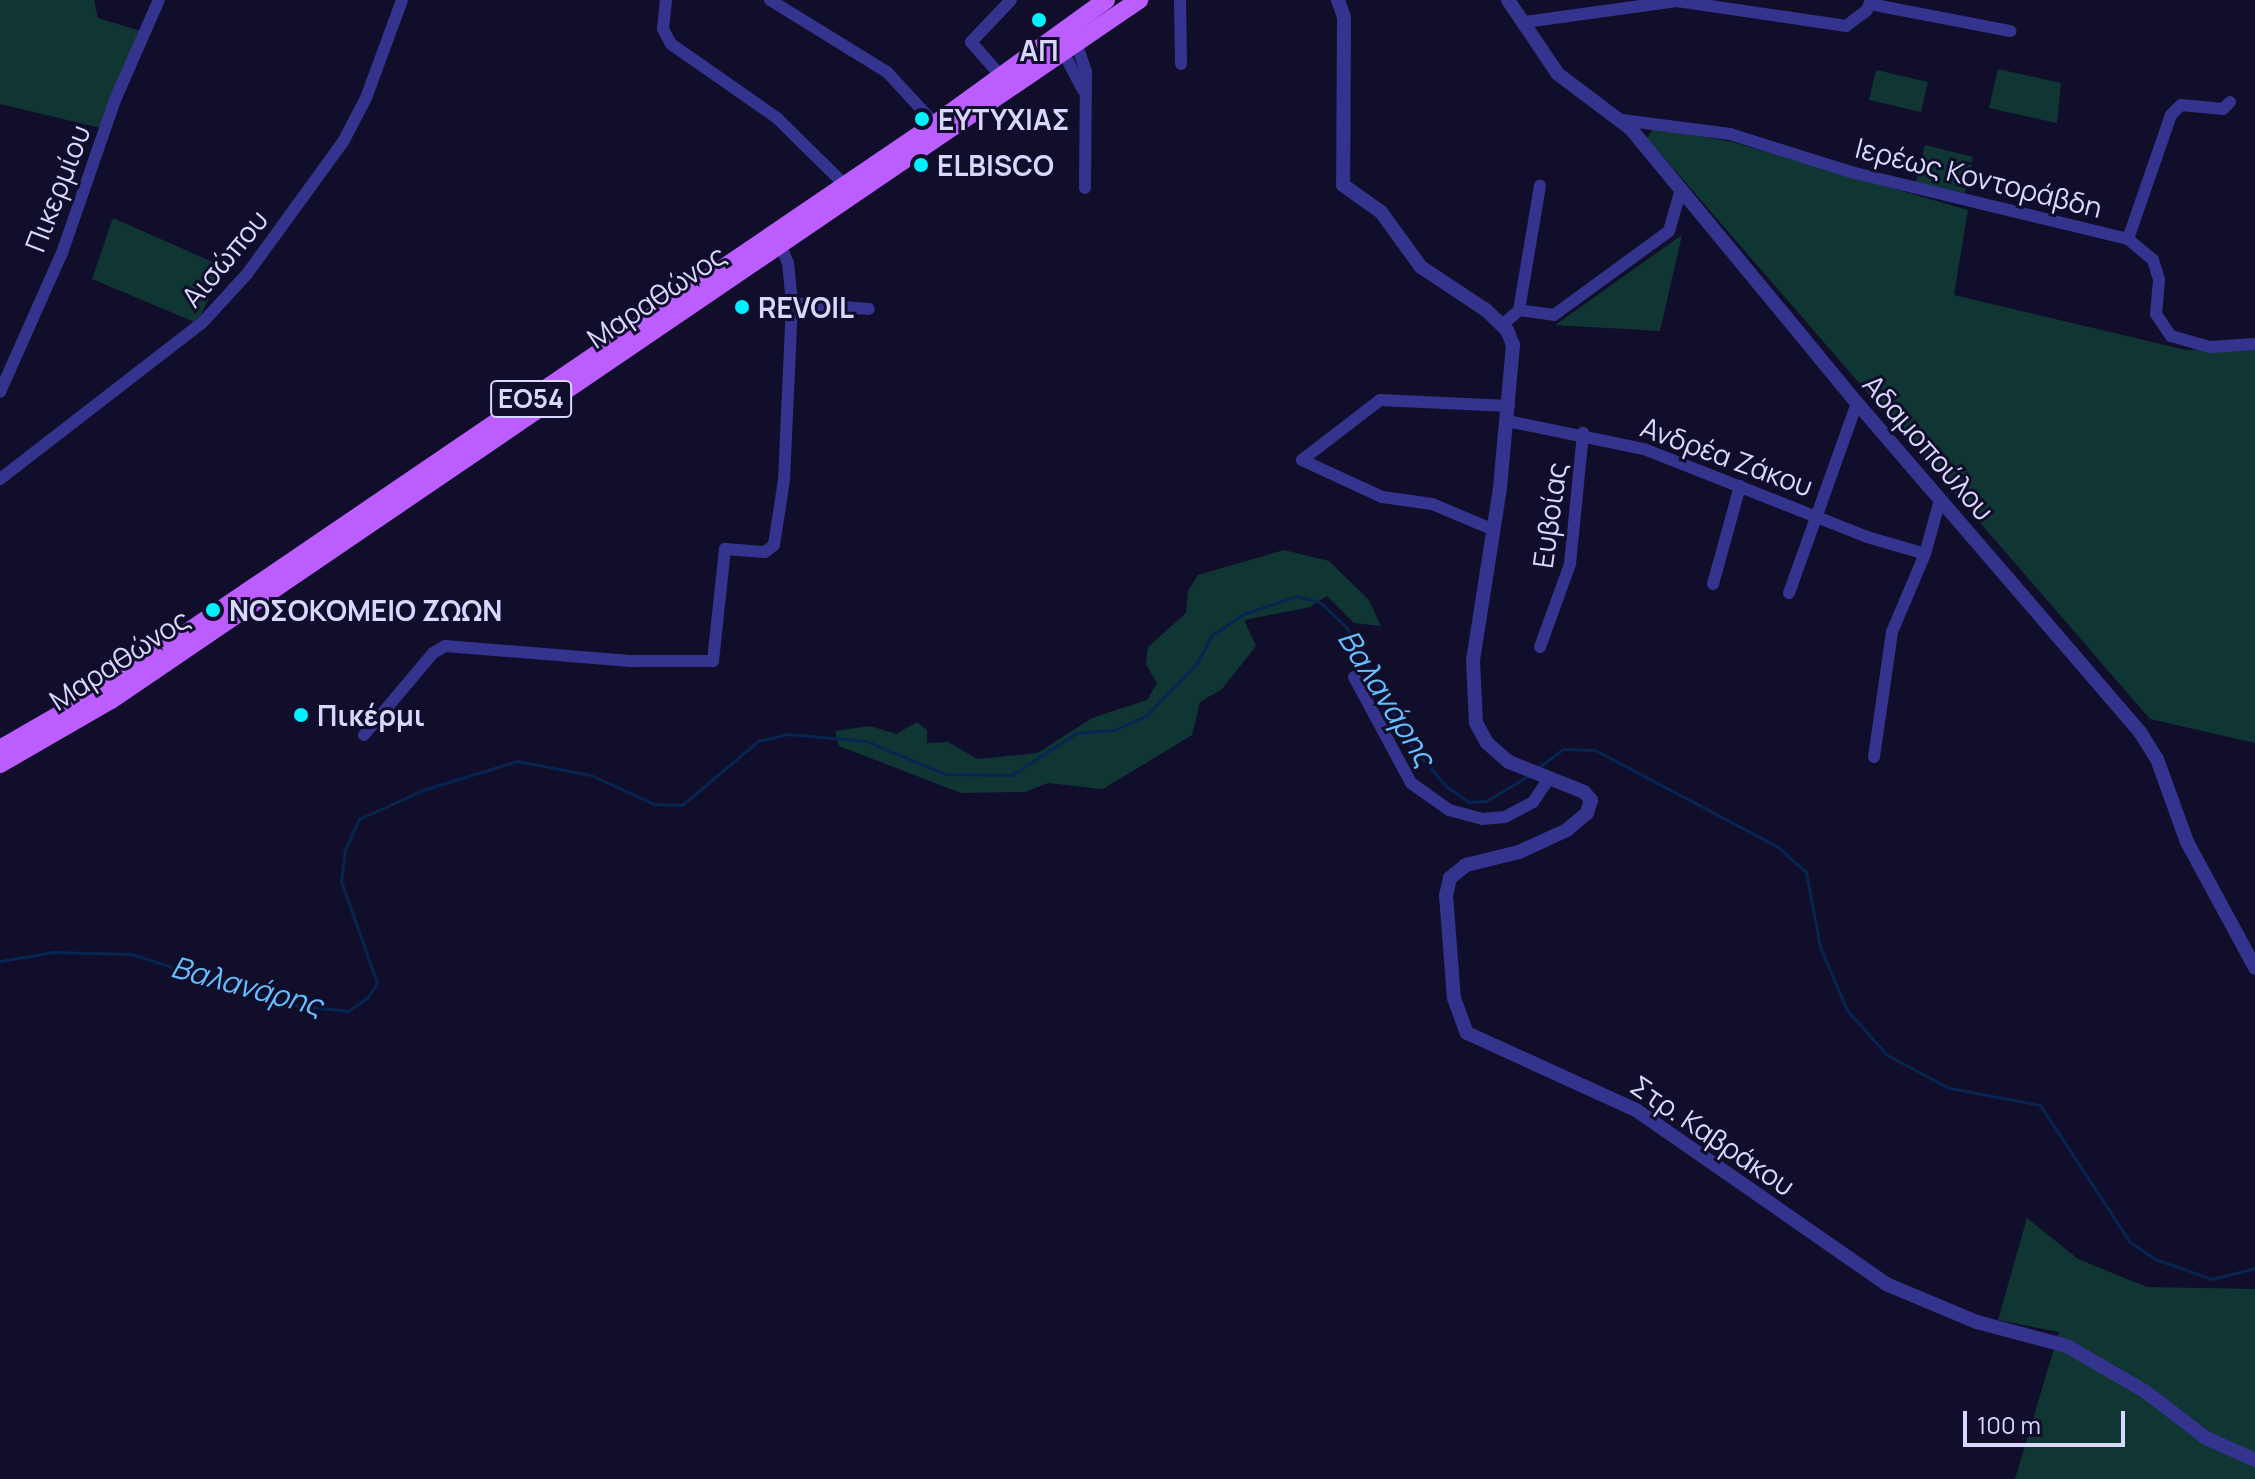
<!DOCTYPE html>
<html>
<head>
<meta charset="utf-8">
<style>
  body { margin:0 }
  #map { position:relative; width:2255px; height:1479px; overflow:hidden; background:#110e2b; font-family:Manrope,sans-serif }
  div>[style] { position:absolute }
  .green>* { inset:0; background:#103633 }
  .stream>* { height:3px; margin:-1.5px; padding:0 1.5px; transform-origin:1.5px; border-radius:1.5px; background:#062551 }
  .minor>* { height:12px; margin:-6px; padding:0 6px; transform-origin:6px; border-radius:6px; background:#34348f }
  .tertiary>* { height:14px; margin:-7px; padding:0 7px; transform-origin:7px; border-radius:7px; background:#34348f }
  .primary>* { height:18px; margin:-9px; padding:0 9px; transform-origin:9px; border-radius:9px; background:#bc5eff }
  .dots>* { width:22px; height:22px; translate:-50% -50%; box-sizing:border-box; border:4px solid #110e2b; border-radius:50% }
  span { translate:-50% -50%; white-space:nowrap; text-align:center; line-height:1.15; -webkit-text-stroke:6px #110e2b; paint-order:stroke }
  .shield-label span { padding:2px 6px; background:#110e2b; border:2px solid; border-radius:6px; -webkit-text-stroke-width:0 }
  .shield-label { font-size:26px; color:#dad7ff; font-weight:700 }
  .poi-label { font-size:28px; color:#dad7ff; font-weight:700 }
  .left { translate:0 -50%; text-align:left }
  .street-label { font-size:28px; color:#dad7ff }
  .water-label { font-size:30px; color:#65bfff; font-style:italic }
  .scale { position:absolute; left:1963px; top:1411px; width:162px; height:36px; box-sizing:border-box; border:4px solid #dad7ff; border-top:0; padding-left:10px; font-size:24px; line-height:28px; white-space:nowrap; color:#dad7ff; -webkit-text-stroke:6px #110e2b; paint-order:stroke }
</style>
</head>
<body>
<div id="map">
  <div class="green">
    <i style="clip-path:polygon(0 0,94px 0,98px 18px,141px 31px,101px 128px,0 104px)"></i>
    <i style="clip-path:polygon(1998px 69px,2061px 83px,2057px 123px,1989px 108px)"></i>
    <i style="clip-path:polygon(1876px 70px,1928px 82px,1921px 112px,1869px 100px)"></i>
    <i style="clip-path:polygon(1654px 128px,1732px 142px,1968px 210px,1954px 295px,2186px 350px,2255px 349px,2255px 743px,2150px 719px,1647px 138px)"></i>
    <i style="clip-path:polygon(1925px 145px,1973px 157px,1965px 193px,1916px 182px)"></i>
    <i style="clip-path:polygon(113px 218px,224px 267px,197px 323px,92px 279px)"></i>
    <i style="clip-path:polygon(1682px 235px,1660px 331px,1555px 325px)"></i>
    <i style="clip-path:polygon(1284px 550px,1329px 561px,1369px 600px,1381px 626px,1354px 623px,1327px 596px,1310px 607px,1244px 620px,1256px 646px,1222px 689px,1200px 702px,1192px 735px,1103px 789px,1048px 783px,1025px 792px,961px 793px,839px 746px,835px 731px,870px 726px,896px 734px,917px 722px,927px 730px,927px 743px,948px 742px,977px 759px,1038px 753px,1092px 718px,1147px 700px,1157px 683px,1146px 664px,1148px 647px,1186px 613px,1188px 591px,1198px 575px)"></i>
    <i style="clip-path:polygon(2027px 1218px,2078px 1259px,2147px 1287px,2255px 1289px,2255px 1479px,2015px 1479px,2059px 1332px,1998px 1320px)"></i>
  </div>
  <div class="stream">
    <i style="left:1539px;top:767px;width:30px;rotate:-37deg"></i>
    <i style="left:1563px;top:749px;width:32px;rotate:2deg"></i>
    <i style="left:1595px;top:750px;width:207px;rotate:27.9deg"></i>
    <i style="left:1778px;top:847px;width:38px;rotate:42deg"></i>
    <i style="left:1806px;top:872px;width:76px;rotate:79.4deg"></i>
    <i style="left:1820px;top:947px;width:69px;rotate:66.8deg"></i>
    <i style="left:1847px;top:1010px;width:60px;rotate:48.4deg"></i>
    <i style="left:1887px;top:1055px;width:70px;rotate:28deg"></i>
    <i style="left:1949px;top:1088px;width:93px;rotate:10.6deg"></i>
    <i style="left:2040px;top:1105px;width:164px;rotate:56.7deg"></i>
    <i style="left:2130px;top:1242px;width:30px;rotate:34deg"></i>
    <i style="left:2155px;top:1259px;width:60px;rotate:19.3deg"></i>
    <i style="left:2212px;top:1279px;width:44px;rotate:-14.3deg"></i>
    <i style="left:0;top:961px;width:54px;rotate:-9.6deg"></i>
    <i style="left:53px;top:952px;width:78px;rotate:1.5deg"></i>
    <i style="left:131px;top:954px;width:170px;rotate:17.5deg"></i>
    <i style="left:293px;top:1005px;width:55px;rotate:6.2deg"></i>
    <i style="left:348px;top:1011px;width:24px;rotate:-35deg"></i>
    <i style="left:368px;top:997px;width:17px;rotate:-57deg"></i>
    <i style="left:377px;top:983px;width:108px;rotate:-109.4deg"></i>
    <i style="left:341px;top:881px;width:31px;rotate:-83deg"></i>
    <i style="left:345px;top:850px;width:34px;rotate:-66deg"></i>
    <i style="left:359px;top:819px;width:70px;rotate:-24.4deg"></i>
    <i style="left:423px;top:790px;width:98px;rotate:-17.1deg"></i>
    <i style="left:517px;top:761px;width:75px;rotate:10.7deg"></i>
    <i style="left:591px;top:775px;width:69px;rotate:24.7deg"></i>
    <i style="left:654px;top:804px;width:28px;rotate:2deg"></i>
    <i style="left:682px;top:805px;width:99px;rotate:-40.1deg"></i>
    <i style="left:758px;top:741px;width:31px;rotate:-13deg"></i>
    <i style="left:788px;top:734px;width:78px;rotate:5.1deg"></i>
    <i style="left:866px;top:741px;width:86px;rotate:22.7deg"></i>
    <i style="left:945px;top:774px;width:67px;rotate:0.9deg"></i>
    <i style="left:1012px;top:775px;width:77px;rotate:-33.3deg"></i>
    <i style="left:1076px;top:733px;width:38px;rotate:-5deg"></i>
    <i style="left:1114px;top:730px;width:36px;rotate:-24deg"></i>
    <i style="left:1147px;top:715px;width:72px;rotate:-46.1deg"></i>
    <i style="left:1197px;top:663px;width:32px;rotate:-62deg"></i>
    <i style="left:1212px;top:635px;width:37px;rotate:-34deg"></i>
    <i style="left:1243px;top:614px;width:57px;rotate:-18.4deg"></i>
    <i style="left:1297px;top:596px;width:25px;rotate:16deg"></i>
    <i style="left:1321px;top:603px;width:36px;rotate:44deg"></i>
    <i style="left:1347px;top:628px;width:134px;rotate:61.5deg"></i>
    <i style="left:1411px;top:746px;width:55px;rotate:48.7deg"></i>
    <i style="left:1447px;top:787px;width:27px;rotate:34deg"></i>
    <i style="left:1469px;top:802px;width:17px;rotate:-3deg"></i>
    <i style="left:1486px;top:801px;width:51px;rotate:-30.6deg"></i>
  </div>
  <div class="minor">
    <i style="left:666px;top:0;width:29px;rotate:96deg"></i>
    <i style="left:663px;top:29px;width:17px;rotate:62deg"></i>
    <i style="left:671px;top:44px;width:129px;rotate:34.9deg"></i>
    <i style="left:777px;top:118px;width:95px;rotate:44.6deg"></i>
    <i style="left:770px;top:0;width:137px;rotate:31.6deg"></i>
    <i style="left:887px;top:72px;width:71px;rotate:47.3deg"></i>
    <i style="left:1180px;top:0;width:64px;rotate:89.1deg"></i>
    <i style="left:1870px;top:4px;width:143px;rotate:10.9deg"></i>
    <i style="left:1525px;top:22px;width:153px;rotate:-7.9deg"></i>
    <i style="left:1677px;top:1px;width:171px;rotate:8.4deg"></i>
    <i style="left:1846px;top:26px;width:26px;rotate:-37deg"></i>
    <i style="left:1867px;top:10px;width:11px;rotate:-68deg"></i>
    <i style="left:1074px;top:37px;width:36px;rotate:71deg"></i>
    <i style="left:1086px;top:71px;width:117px;rotate:90.5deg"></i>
    <i style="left:1060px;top:46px;width:50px;rotate:62.4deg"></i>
    <i style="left:1000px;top:75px;width:44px;rotate:-131.3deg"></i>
    <i style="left:971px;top:42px;width:58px;rotate:-46.4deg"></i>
    <i style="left:1622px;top:120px;width:109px;rotate:7.4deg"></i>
    <i style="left:1730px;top:134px;width:127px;rotate:17.4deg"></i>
    <i style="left:1851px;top:172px;width:285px;rotate:13.6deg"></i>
    <i style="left:2128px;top:239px;width:33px;rotate:40deg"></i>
    <i style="left:2153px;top:260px;width:21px;rotate:73deg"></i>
    <i style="left:2159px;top:280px;width:34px;rotate:95deg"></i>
    <i style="left:2156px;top:314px;width:27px;rotate:56deg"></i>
    <i style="left:2171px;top:336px;width:41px;rotate:15.8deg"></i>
    <i style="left:2210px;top:347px;width:45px;rotate:-3.8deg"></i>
    <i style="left:2128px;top:239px;width:131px;rotate:-70.9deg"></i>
    <i style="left:2171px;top:115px;width:14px;rotate:-45deg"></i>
    <i style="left:2181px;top:105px;width:42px;rotate:5.4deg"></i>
    <i style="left:2223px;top:109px;width:10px;rotate:-45deg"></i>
    <i style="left:792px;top:303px;width:77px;rotate:4.5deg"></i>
    <i style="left:1519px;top:310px;width:126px;rotate:-80.4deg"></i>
    <i style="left:1502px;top:325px;width:23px;rotate:-41deg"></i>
    <i style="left:1519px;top:310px;width:35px;rotate:8deg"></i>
    <i style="left:1554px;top:315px;width:142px;rotate:-36.1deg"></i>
    <i style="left:1669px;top:231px;width:40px;rotate:-74deg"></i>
    <i style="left:0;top:392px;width:152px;rotate:-66deg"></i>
    <i style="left:62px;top:253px;width:162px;rotate:-70.9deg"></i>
    <i style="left:115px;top:100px;width:109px;rotate:-66.3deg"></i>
    <i style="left:1507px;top:421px;width:140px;rotate:11.6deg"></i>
    <i style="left:1644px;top:449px;width:240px;rotate:21.5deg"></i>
    <i style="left:1867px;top:537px;width:60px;rotate:16.3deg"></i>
    <i style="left:0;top:479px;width:255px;rotate:-37.7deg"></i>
    <i style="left:202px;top:323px;width:67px;rotate:-47.4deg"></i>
    <i style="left:247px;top:274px;width:163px;rotate:-54deg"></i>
    <i style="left:343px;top:142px;width:50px;rotate:-62.4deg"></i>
    <i style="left:366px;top:98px;width:104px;rotate:-69.8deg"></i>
    <i style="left:1494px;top:530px;width:67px;rotate:-157.2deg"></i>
    <i style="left:1432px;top:504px;width:50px;rotate:-172deg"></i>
    <i style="left:1382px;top:497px;width:88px;rotate:-155.2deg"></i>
    <i style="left:1302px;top:460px;width:98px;rotate:-37.6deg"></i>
    <i style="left:1380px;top:400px;width:129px;rotate:2.7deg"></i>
    <i style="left:1713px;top:584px;width:102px;rotate:-74.6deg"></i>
    <i style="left:1789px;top:593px;width:202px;rotate:-70.3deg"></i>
    <i style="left:1540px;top:647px;width:88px;rotate:-70.1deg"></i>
    <i style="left:1570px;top:564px;width:132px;rotate:-84.3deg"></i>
    <i style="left:1354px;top:677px;width:120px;rotate:61.7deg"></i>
    <i style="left:1411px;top:783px;width:47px;rotate:35.4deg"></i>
    <i style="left:1449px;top:810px;width:34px;rotate:15deg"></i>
    <i style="left:1482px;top:819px;width:23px;rotate:-5deg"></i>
    <i style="left:1505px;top:817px;width:32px;rotate:-28deg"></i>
    <i style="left:1533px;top:802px;width:25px;rotate:-56deg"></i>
    <i style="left:364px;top:735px;width:107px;rotate:-49.9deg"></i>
    <i style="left:433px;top:653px;width:14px;rotate:-30deg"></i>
    <i style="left:445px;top:646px;width:189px;rotate:4.6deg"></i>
    <i style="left:633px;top:661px;width:80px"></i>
    <i style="left:713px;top:661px;width:113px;rotate:-83.9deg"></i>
    <i style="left:725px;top:549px;width:40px;rotate:4.3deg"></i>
    <i style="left:765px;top:552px;width:11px;rotate:-38deg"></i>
    <i style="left:774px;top:545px;width:66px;rotate:-81.3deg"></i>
    <i style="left:784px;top:480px;width:177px;rotate:-87.4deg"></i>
    <i style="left:792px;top:303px;width:40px;rotate:-95.7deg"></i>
    <i style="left:788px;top:263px;width:20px;rotate:-114deg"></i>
    <i style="left:1874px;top:757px;width:126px;rotate:-81.8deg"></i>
    <i style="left:1892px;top:632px;width:85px;rotate:-67.1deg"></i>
    <i style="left:1925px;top:554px;width:56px;rotate:-74.5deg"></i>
  </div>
  <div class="tertiary">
    <i style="left:1338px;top:0;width:18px;rotate:71deg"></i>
    <i style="left:1344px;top:17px;width:168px;rotate:90.3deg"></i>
    <i style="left:1343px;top:185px;width:47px;rotate:35.4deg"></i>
    <i style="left:1381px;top:212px;width:68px;rotate:54deg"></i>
    <i style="left:1421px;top:267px;width:78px;rotate:33.5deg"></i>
    <i style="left:1486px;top:310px;width:29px;rotate:44deg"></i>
    <i style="left:1507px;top:330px;width:16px;rotate:68deg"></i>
    <i style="left:1513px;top:345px;width:144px;rotate:95.2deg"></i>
    <i style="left:1500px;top:488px;width:174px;rotate:98.9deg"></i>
    <i style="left:1473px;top:660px;width:63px;rotate:87.3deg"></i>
    <i style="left:1476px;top:723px;width:23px;rotate:61deg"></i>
    <i style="left:1487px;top:743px;width:29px;rotate:41deg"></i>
    <i style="left:1509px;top:762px;width:81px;rotate:21.8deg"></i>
    <i style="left:1584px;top:792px;width:11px;rotate:49deg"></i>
    <i style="left:1591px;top:800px;width:14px;rotate:107deg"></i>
    <i style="left:1587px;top:813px;width:26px;rotate:140deg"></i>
    <i style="left:1567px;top:830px;width:53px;rotate:155.4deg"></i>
    <i style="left:1519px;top:852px;width:55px;rotate:166.2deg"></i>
    <i style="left:1466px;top:865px;width:21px;rotate:141deg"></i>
    <i style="left:1450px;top:878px;width:17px;rotate:103deg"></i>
    <i style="left:1446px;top:895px;width:103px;rotate:85.6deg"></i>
    <i style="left:1454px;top:998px;width:37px;rotate:70deg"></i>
    <i style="left:1467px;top:1033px;width:186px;rotate:24.5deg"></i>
    <i style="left:1636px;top:1110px;width:305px;rotate:34.8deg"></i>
    <i style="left:1886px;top:1284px;width:99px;rotate:22.7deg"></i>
    <i style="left:1977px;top:1322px;width:93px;rotate:14.9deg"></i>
    <i style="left:2067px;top:1346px;width:91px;rotate:30.2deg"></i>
    <i style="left:2146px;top:1392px;width:76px;rotate:37.5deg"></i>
    <i style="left:2206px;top:1438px;width:54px;rotate:24.2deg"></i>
    <i style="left:1508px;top:0;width:89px;rotate:56deg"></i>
    <i style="left:1558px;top:74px;width:91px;rotate:37deg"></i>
    <i style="left:1631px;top:129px;width:355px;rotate:50.5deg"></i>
    <i style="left:1857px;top:403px;width:434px;rotate:49.3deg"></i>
    <i style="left:2140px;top:732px;width:32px;rotate:58deg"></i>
    <i style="left:2157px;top:759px;width:88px;rotate:70.1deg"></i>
    <i style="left:2187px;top:842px;width:143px;rotate:61.6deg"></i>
  </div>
  <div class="primary">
    <i style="left:0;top:749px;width:120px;rotate:-30deg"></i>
    <i style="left:104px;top:689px;width:1005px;rotate:-34.21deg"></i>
    <i style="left:935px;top:124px;width:211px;rotate:-35.9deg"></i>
    <i style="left:0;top:764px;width:128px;rotate:-30deg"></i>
    <i style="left:111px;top:700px;width:1244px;rotate:-34.25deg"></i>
  </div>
  <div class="dots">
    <i style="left:1039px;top:20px;background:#03f1ff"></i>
    <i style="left:922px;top:119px;background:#03f1ff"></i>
    <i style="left:921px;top:165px;background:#03f1ff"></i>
    <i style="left:742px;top:307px;background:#03f1ff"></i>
    <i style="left:213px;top:610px;background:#03f1ff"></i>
    <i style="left:301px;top:715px;background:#03f1ff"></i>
  </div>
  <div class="shield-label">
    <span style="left:531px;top:399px">ΕΟ54</span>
  </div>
  <div class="poi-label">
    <span style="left:1039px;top:50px">ΑΠ</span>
    <span class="left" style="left:938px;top:119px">ΕΥΤΥΧΙΑΣ</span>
    <span class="left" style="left:937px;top:165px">ELBISCO</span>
    <span class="left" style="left:758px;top:307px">REVOIL</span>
    <span class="left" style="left:229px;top:610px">ΝΟΣΟΚΟΜΕΙΟ ΖΩΩΝ</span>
    <span class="left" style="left:317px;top:715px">Πικέρμι</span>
  </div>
  <div class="street-label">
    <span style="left:1979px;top:177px;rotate:14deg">Ιερέως Κοντοράβδη</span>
    <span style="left:57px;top:188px;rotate:-69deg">Πικερμίου</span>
    <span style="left:224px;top:258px;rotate:-50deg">Αισώπου</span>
    <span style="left:656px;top:296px;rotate:-34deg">Μαραθώνος</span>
    <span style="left:1929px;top:447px;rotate:49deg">Αδαμοπούλου</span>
    <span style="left:1727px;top:456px;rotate:20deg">Ανδρέα Ζάκου</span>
    <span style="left:1549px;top:515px;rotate:-82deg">Ευβοίας</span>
    <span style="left:119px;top:659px;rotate:-33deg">Μαραθώνος</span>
    <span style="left:1713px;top:1135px;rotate:34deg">Στρ. Καβράκου</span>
  </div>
  <div class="water-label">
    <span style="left:1387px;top:698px;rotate:58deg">Βαλανάρης</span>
    <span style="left:247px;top:986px;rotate:15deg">Βαλανάρης</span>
  </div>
  <div class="scale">100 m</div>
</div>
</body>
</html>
